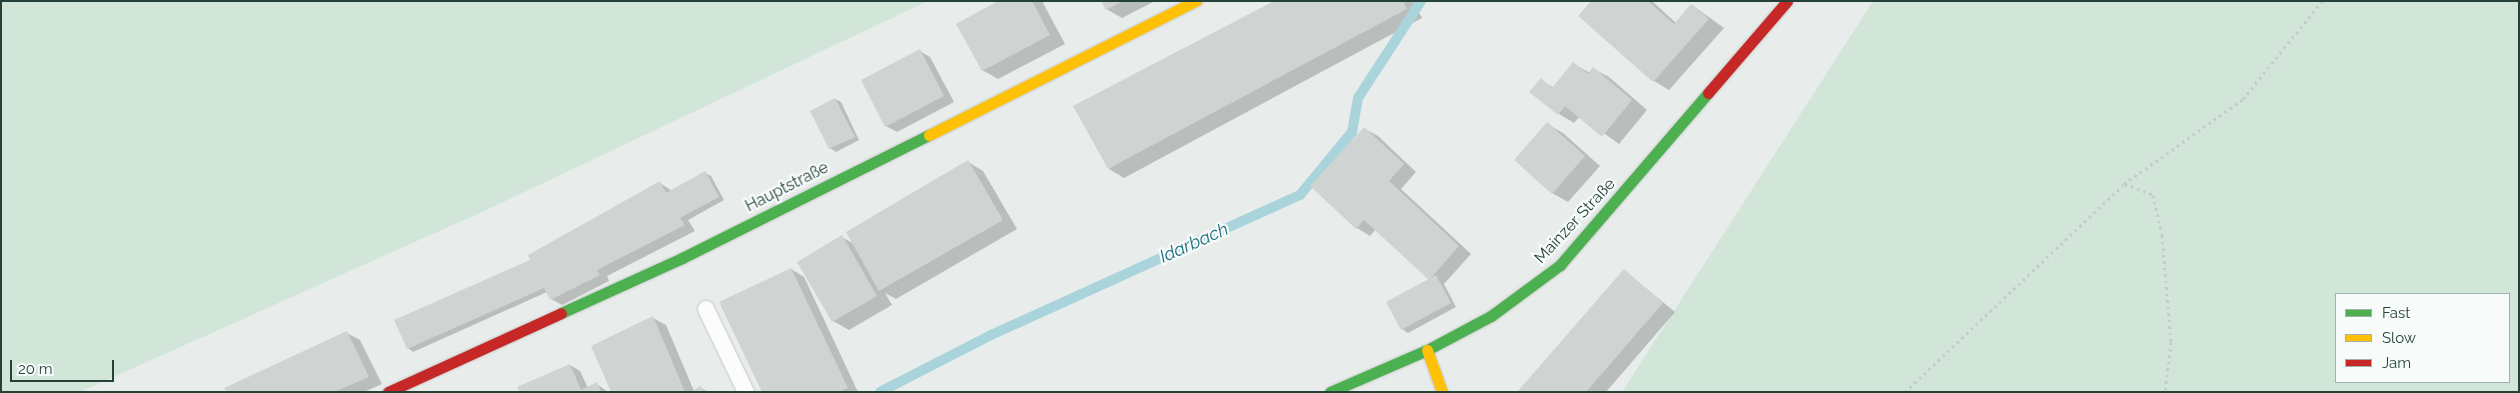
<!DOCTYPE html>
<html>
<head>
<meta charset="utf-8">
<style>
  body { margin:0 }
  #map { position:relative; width:2520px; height:393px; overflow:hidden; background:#e8edeb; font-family:Raleway,sans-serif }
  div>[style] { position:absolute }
  .green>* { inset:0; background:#d1e6d8 }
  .shadow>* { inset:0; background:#0003 }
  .stream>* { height:10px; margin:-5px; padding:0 5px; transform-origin:5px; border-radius:5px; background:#a9d4db }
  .building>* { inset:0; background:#cfd4d2 }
  .path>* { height:3px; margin-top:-1.5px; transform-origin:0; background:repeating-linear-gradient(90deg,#c3ccca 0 2.5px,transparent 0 6.5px) }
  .roads { filter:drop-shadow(0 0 1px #c5cac8) drop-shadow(0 0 1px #c5cac8) }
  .lane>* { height:16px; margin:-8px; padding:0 8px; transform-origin:8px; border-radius:8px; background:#fcfcfc }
  .fast>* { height:11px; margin:-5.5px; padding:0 5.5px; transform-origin:5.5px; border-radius:5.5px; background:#4caf50 }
  .slow>* { height:11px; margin:-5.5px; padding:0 5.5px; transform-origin:5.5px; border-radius:5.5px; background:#ffc107 }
  .jam>* { height:11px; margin:-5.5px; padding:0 5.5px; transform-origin:5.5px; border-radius:5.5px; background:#c62828 }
  span { translate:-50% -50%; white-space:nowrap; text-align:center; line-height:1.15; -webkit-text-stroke:4.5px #f7fbf9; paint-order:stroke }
  .street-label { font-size:16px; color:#24423a }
  .water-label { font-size:18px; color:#1c6f80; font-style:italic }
  .frame { position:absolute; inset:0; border:2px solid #24423a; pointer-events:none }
  .legend { position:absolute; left:2335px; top:293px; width:175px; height:90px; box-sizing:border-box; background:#f7fbf9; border:1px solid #a3b1ad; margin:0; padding:6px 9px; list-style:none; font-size:15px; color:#24423a }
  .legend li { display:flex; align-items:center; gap:10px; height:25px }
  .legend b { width:25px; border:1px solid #a3b1ad }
  .scale { position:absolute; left:10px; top:360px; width:104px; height:22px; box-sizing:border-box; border:2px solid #24423a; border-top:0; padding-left:6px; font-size:15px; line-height:18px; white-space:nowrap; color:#24423a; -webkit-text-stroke:4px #f7fbf9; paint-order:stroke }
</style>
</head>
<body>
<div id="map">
  <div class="green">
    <i style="clip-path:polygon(1px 1px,928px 1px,484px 211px,80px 392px,1px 392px)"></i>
    <i style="clip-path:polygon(evenodd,1873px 1px,2519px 1px,2519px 392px,1622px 392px,1873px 1px,2336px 294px,2509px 294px,2509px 382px,2336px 382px,2336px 294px)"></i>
  </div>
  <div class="shadow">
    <i style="clip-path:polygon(1001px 1px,1042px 1px,1065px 44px,998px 79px,982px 70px)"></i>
    <i style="clip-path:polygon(1102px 1px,1155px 1px,1122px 18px,1106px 9px)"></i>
    <i style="clip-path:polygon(1275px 1px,1413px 1px,1422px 18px,1124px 178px,1109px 169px)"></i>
    <i style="clip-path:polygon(1593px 1px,1652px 1px,1676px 23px,1692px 5px,1724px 28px,1669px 90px,1654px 81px,1580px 16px)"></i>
    <i style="clip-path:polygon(920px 51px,930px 57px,954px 102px,897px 132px,886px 126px)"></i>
    <i style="clip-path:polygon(1574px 64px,1590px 73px,1594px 69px,1609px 77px,1647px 110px,1619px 144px,1580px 116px,1574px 123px,1559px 114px,1531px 92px,1541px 80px,1554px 88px)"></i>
    <i style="clip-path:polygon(835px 99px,841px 102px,859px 140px,836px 152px,830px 148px,811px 111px)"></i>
    <i style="clip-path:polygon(1547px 124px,1563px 133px,1600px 166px,1568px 202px,1552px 193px)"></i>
    <i style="clip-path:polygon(1365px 129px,1378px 136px,1416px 172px,1401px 189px,1471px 254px,1444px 284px,1456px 307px,1408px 333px,1402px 329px,1430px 280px,1376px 229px,1370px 236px,1357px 228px,1311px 186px)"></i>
    <i style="clip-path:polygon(968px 162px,983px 171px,1017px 229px,896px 299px,885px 293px,892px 305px,849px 330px,833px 321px,799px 262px,842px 237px,854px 244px)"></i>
    <i style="clip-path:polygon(705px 173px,711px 176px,724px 200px,688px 220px,695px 231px,607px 276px,609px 281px,562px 305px,551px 299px,547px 292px,413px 352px,408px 348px,532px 261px,660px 183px,672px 191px)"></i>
    <i style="clip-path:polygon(791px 269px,804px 277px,858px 392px,764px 392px)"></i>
    <i style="clip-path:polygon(1625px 271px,1675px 312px,1606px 392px,1519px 392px)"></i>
    <i style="clip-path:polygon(653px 318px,666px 325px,694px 391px,700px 387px,708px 392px,612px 392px)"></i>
    <i style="clip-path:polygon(347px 333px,360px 340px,382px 384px,364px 392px,229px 392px)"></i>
    <i style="clip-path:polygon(570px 365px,580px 371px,588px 388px,597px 384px,608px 392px,521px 392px)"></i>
  </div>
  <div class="stream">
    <i style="left:880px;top:392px;width:125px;rotate:-27.2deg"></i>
    <i style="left:991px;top:335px;width:339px;rotate:-24.4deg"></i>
    <i style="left:1300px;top:195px;width:82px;rotate:-50.5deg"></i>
    <i style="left:1352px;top:132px;width:35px;rotate:-80deg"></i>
    <i style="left:1358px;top:98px;width:116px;rotate:-57deg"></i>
  </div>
  <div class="building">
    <i style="clip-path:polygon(998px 1px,1032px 1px,1050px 35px,982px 71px,956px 24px)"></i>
    <i style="clip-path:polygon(1101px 1px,1123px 1px,1106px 10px)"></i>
    <i style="clip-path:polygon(1274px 1px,1403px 1px,1407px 9px,1108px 169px,1073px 106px)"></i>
    <i style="clip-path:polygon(1591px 1px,1648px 1px,1674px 24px,1691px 4px,1709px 19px,1653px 82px,1578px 16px)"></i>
    <i style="clip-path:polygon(920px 49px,944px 96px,885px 127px,861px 80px)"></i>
    <i style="clip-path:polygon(1573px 62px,1588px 74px,1593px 67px,1632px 100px,1602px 137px,1565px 106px,1558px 115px,1529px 92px,1541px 78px,1552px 88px)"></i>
    <i style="clip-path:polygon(835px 98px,855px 137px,829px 149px,810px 111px)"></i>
    <i style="clip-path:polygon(1547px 122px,1585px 156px,1552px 194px,1514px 160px)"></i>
    <i style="clip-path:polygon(1364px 127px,1404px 164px,1389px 181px,1459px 246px,1429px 280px,1364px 220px,1356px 229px,1310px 186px)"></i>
    <i style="clip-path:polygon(968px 160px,1003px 220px,879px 291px,846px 232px)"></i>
    <i style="clip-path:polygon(705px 171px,719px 197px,680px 218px,685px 225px,597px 270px,600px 275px,550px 300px,544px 288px,407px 349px,394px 320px,530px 260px,528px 255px,660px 181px,666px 193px)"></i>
    <i style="clip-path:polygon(842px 235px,877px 296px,832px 322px,797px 262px)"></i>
    <i style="clip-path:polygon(791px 268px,848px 388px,839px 392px,762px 392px,719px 302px)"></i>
    <i style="clip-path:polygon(1624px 269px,1663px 303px,1586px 392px,1517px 392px)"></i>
    <i style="clip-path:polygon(1436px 275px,1451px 303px,1401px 330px,1386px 302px)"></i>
    <i style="clip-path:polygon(653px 316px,685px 392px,611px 392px,591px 346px)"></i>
    <i style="clip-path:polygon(347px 331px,369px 377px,334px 392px,227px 392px,224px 388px)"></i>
    <i style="clip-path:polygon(570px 364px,581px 390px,597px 382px,601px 392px,520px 392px,517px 387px)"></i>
    <i style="clip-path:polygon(700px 386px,705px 392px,691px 392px)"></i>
  </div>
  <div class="path">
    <i style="left:2125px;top:184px;width:30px;rotate:21deg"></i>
    <i style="left:2153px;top:195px;width:41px;rotate:77.3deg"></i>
    <i style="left:2162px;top:235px;width:107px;rotate:85.2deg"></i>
    <i style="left:2171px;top:342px;width:50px;rotate:96.8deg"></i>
    <i style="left:1905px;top:392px;width:302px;rotate:-43.5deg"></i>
    <i style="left:2124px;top:184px;width:146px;rotate:-35.5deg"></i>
    <i style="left:2243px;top:99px;width:126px;rotate:-51.1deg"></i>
  </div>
  <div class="roads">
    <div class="lane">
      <i style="left:706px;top:309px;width:92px;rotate:64.3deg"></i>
    </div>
    <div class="fast">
      <i style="left:561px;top:313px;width:133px;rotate:-24.4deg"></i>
      <i style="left:682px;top:258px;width:276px;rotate:-26.5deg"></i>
      <i style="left:1330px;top:392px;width:106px;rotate:-23.4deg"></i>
      <i style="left:1427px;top:350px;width:72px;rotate:-28deg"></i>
      <i style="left:1491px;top:316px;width:86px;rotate:-36.5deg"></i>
      <i style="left:1560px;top:265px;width:227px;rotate:-49.3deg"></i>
    </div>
    <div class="slow">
      <i style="left:929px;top:135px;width:299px;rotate:-26.7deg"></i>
      <i style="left:1427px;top:350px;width:45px;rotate:70.3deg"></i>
    </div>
    <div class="jam">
      <i style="left:1708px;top:93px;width:121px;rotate:-49.3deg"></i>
      <i style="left:388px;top:392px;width:190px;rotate:-24.5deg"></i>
    </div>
  </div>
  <div class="street-label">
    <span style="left:787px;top:187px;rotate:-27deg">Hauptstraße</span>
    <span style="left:1575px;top:221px;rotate:-47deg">Mainzer Straße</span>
  </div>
  <div class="water-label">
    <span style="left:1194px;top:243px;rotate:-24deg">Idarbach</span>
  </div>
  <div class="frame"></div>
  <ul class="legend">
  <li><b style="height:6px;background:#4caf50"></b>Fast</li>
  <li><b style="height:6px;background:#ffc107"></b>Slow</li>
  <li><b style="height:6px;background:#c62828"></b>Jam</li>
  </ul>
  <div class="scale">20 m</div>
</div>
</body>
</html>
